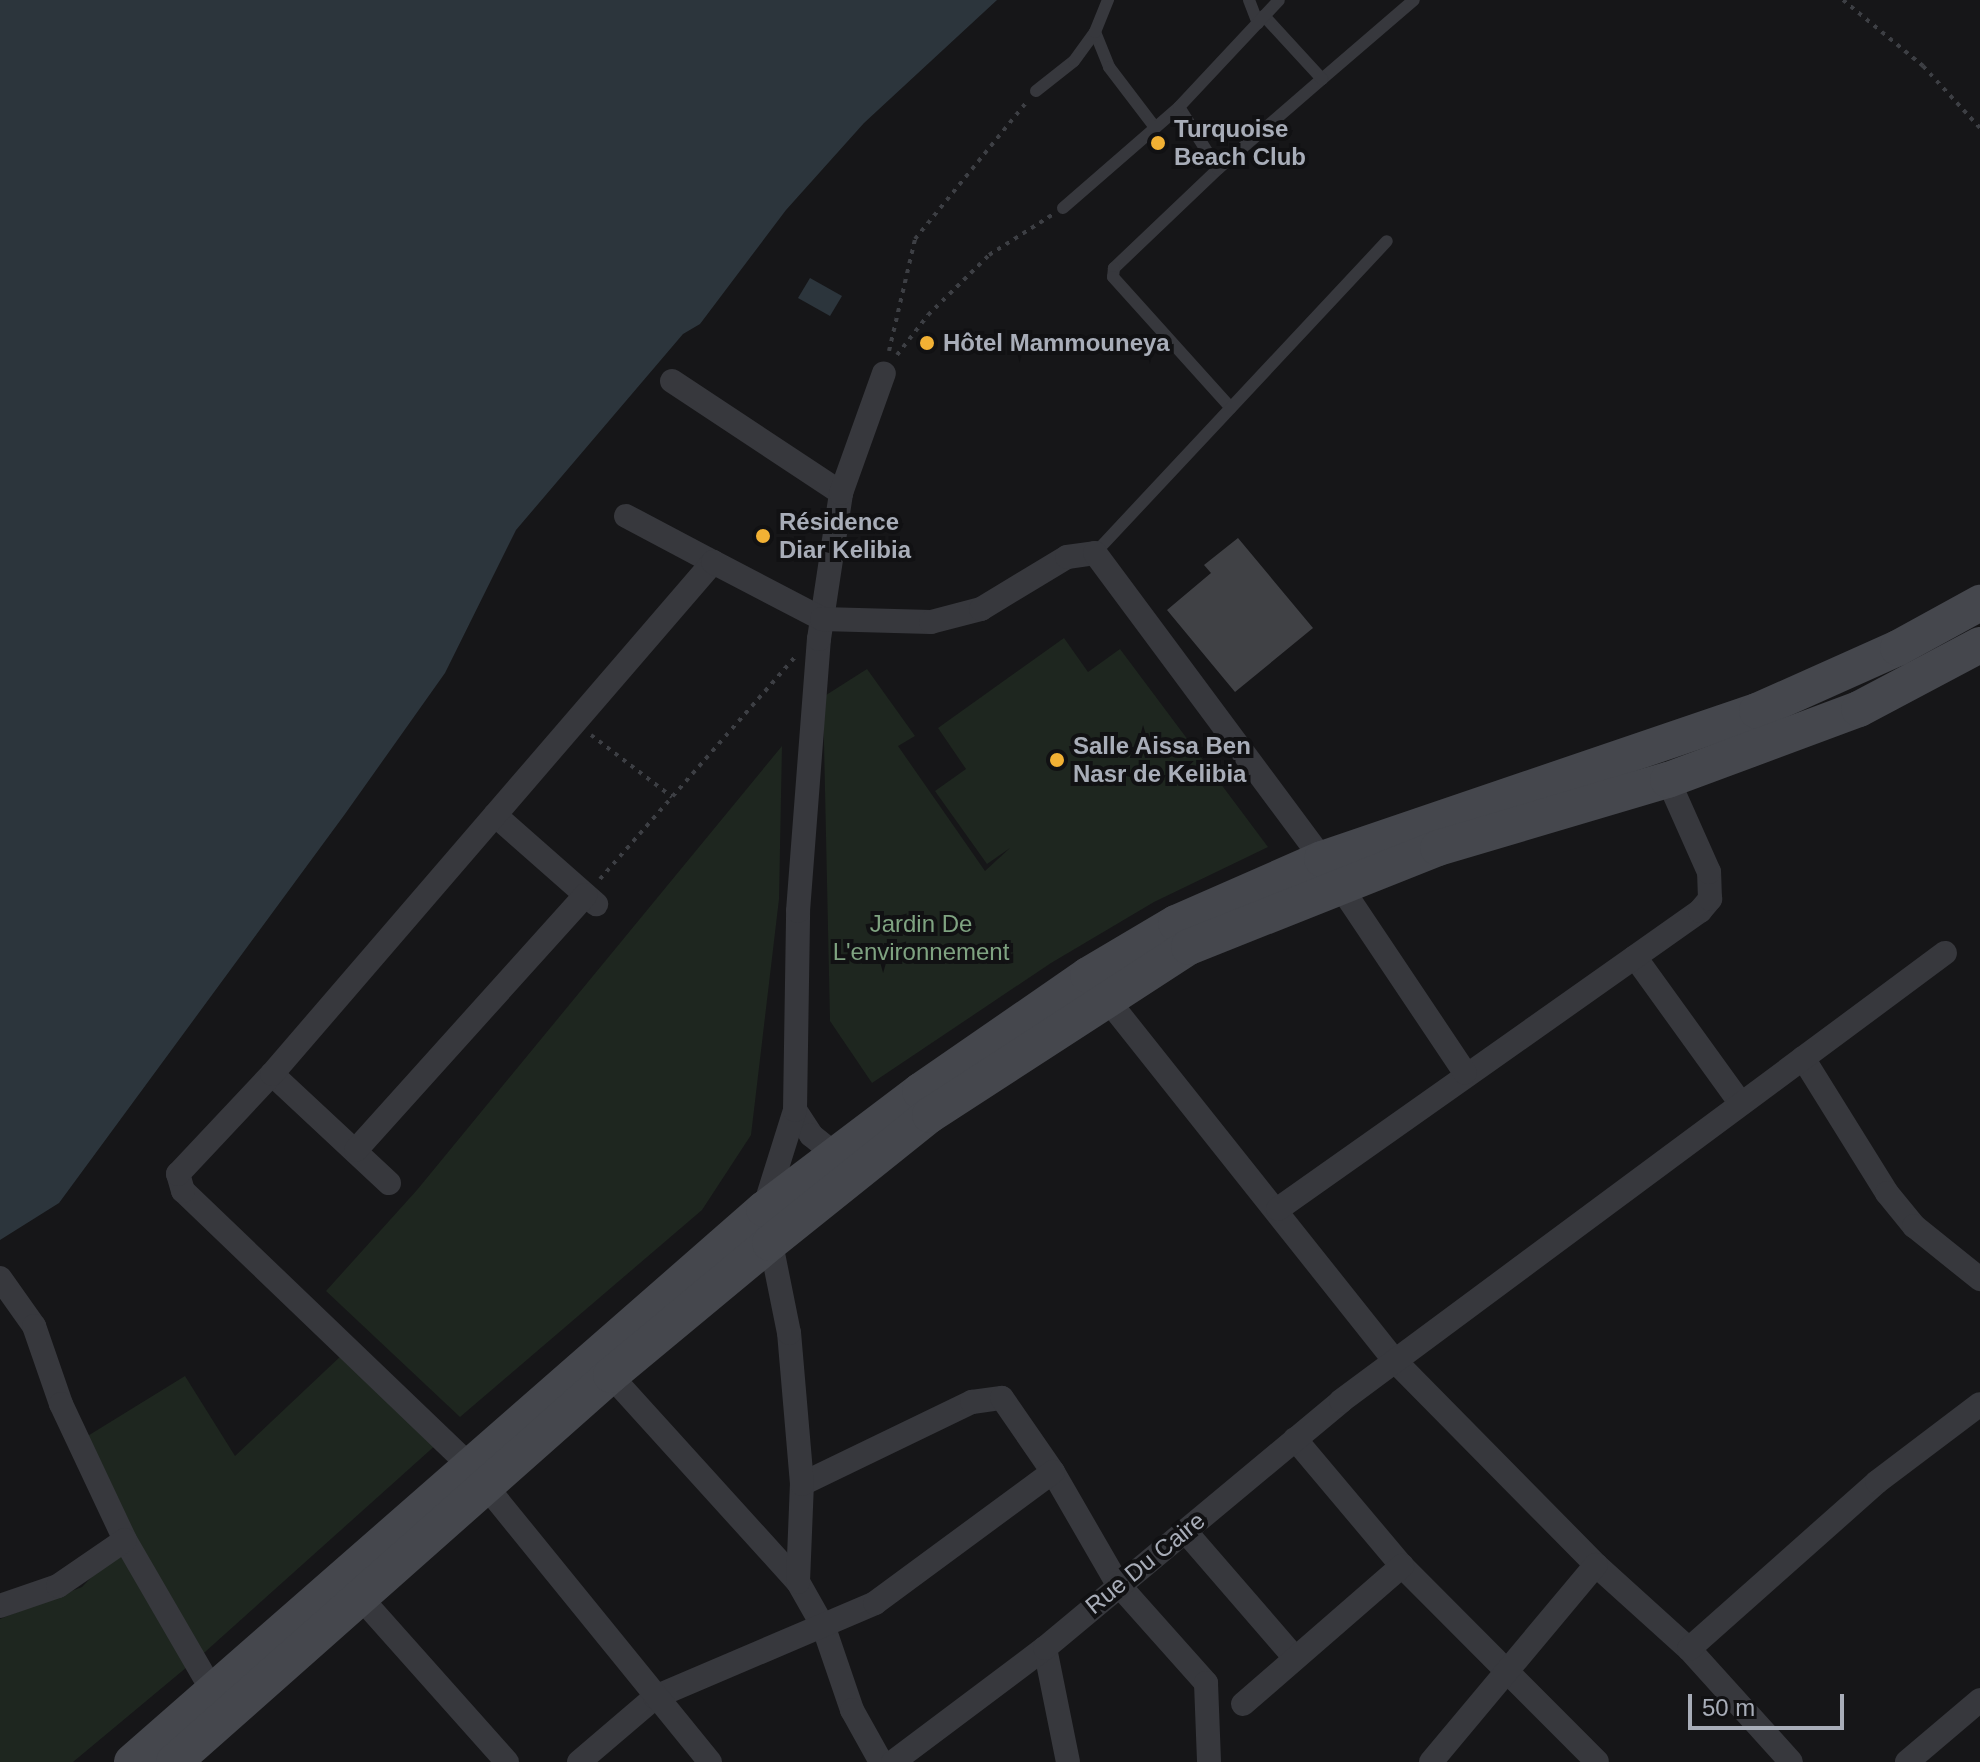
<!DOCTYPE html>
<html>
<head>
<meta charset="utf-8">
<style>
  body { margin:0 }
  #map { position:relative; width:1980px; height:1762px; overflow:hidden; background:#161618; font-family:Helvetica,sans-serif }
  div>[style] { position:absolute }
  .green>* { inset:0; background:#1e261f }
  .water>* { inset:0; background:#2c353c }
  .building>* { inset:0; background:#404145 }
  .path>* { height:4px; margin-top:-2px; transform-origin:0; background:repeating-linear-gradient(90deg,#3d3f44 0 4px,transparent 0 10px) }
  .lane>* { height:12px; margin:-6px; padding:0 6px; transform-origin:6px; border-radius:6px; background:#37383d }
  .street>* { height:24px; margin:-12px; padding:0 12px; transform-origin:12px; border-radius:12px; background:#37383d }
  .secondary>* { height:36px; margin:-18px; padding:0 18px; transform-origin:18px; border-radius:18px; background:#45474d }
  .dots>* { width:22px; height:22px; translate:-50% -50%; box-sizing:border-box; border:4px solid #111113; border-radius:50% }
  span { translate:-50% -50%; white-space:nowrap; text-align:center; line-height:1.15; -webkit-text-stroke:8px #111113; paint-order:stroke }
  .poi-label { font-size:24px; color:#a8adb8; font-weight:700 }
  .left { translate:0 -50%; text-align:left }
  .park-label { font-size:24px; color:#7fa381 }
  .street-label { font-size:24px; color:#a8adb8 }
  .scale { position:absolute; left:1688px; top:1694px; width:156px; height:36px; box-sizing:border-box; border:4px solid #a8adb8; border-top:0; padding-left:10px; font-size:24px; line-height:28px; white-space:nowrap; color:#a8adb8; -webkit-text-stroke:6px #111113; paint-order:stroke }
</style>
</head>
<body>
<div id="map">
  <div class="green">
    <i style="clip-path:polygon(1064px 638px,1088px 672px,1120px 649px,1268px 847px,1154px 902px,1051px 963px,872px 1083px,830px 1021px,823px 697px,867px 669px,915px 736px,898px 746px,985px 871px,1010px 848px,987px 864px,935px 791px,966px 769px,938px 728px)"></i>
    <i style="clip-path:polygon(782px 746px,779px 899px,751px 1135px,702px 1210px,460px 1417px,326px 1291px,417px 1190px)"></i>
    <i style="clip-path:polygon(343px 1354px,438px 1443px,205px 1652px,73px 1762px,0 1762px,0 1619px,82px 1587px,129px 1538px,86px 1437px,185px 1376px,235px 1456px)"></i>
  </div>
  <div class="water">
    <i style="clip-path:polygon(0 0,997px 0,864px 123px,786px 210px,700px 324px,683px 334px,516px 530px,445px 673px,345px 814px,59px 1203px,0 1240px)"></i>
    <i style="clip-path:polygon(810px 278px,842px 296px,830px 316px,798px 298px)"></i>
  </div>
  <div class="building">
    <i style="clip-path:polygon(1238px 538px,1313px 628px,1235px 692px,1167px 610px,1211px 573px,1204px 565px)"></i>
  </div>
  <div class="path">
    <i style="left:1843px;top:0;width:104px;rotate:39.5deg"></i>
    <i style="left:1923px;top:66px;width:84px;rotate:47.4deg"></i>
    <i style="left:889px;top:351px;width:115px;rotate:-76.9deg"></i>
    <i style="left:915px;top:239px;width:176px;rotate:-50.8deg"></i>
    <i style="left:897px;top:355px;width:51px;rotate:-52.2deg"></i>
    <i style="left:928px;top:315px;width:86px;rotate:-44.5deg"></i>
    <i style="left:989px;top:255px;width:75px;rotate:-32.4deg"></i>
    <i style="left:591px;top:735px;width:102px;rotate:37.4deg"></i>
    <i style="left:600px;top:879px;width:295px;rotate:-48.7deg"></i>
  </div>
  <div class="lane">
    <i style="left:1249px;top:0;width:25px;rotate:69deg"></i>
    <i style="left:1095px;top:32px;width:38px;rotate:68deg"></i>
    <i style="left:1109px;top:67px;width:74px;rotate:52.7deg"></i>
    <i style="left:1322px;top:79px;width:121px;rotate:-40.7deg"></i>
    <i style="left:1036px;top:91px;width:48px;rotate:-38.3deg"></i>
    <i style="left:1074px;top:61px;width:36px;rotate:-54deg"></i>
    <i style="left:1095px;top:32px;width:35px;rotate:-68deg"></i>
    <i style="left:1179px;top:107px;width:73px;rotate:57.8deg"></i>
    <i style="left:1218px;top:169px;width:144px;rotate:136.4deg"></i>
    <i style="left:1114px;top:268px;width:9px;rotate:96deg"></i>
    <i style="left:1113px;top:277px;width:176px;rotate:48deg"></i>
    <i style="left:1218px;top:169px;width:138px;rotate:-40.9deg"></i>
    <i style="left:1322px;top:79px;width:86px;rotate:-132.6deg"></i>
    <i style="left:1063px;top:208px;width:154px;rotate:-41deg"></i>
    <i style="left:1179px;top:107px;width:146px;rotate:-46.9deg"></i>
    <i style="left:1095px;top:553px;width:427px;rotate:-46.9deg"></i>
  </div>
  <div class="street">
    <i style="left:672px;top:381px;width:203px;rotate:33.5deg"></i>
    <i style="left:626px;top:516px;width:98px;rotate:27.9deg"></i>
    <i style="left:495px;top:815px;width:135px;rotate:41.4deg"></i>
    <i style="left:1635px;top:957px;width:181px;rotate:54.2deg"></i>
    <i style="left:1099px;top:989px;width:475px;rotate:51.5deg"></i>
    <i style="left:1395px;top:1361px;width:286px;rotate:45.4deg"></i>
    <i style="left:1596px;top:1565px;width:125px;rotate:42.1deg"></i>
    <i style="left:1689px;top:1649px;width:152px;rotate:47.9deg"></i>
    <i style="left:1803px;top:1058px;width:159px;rotate:58.1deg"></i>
    <i style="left:1887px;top:1193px;width:43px;rotate:50.7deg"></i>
    <i style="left:1914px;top:1226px;width:85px;rotate:38.8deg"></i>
    <i style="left:272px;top:1074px;width:160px;rotate:43deg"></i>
    <i style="left:795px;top:1110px;width:30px;rotate:57deg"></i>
    <i style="left:811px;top:1135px;width:32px;rotate:39deg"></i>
    <i style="left:356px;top:1150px;width:343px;rotate:-48deg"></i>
    <i style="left:1278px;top:1209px;width:517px;rotate:-35.23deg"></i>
    <i style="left:1700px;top:911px;width:16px;rotate:-50deg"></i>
    <i style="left:1710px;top:899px;width:27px;rotate:-92deg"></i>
    <i style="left:1709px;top:872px;width:101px;rotate:-114deg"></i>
    <i style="left:0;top:1278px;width:59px;rotate:54.7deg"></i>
    <i style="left:34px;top:1326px;width:83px;rotate:70.9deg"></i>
    <i style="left:61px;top:1404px;width:150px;rotate:64.8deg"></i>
    <i style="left:125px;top:1540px;width:176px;rotate:59.9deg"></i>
    <i style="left:602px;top:1366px;width:292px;rotate:47.8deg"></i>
    <i style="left:798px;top:1582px;width:53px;rotate:60.5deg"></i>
    <i style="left:824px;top:1628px;width:87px;rotate:71.1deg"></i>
    <i style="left:852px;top:1710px;width:60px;rotate:60.9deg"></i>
    <i style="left:1295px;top:1439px;width:166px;rotate:49.9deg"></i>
    <i style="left:1402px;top:1566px;width:276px;rotate:45.1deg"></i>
    <i style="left:802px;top:1484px;width:189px;rotate:-25.8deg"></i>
    <i style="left:972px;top:1402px;width:30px;rotate:-8deg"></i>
    <i style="left:1002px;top:1398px;width:90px;rotate:55.4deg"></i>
    <i style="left:1053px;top:1472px;width:128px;rotate:60deg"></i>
    <i style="left:1117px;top:1583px;width:134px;rotate:48.3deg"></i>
    <i style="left:1206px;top:1683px;width:79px;rotate:87.8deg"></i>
    <i style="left:1185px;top:1531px;width:168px;rotate:49.1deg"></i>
    <i style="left:798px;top:1582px;width:98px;rotate:-87.7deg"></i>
    <i style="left:802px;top:1484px;width:152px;rotate:-94.9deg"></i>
    <i style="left:789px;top:1333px;width:126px;rotate:-101.4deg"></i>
    <i style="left:764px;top:1209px;width:104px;rotate:-72.6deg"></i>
    <i style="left:795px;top:1110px;width:199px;rotate:-89.1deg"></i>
    <i style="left:798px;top:911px;width:273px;rotate:-85.6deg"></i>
    <i style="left:819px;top:639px;width:148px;rotate:-81.4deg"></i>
    <i style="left:841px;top:493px;width:127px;rotate:-70.3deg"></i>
    <i style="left:352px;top:1588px;width:233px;rotate:48.3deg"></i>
    <i style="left:0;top:1606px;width:61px;rotate:-19deg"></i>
    <i style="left:58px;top:1586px;width:81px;rotate:-34.5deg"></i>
    <i style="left:1045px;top:1648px;width:116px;rotate:78.6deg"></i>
    <i style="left:1689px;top:1649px;width:251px;rotate:-41.6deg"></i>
    <i style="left:1877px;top:1482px;width:129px;rotate:-37.1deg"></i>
    <i style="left:1243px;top:1704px;width:211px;rotate:-41deg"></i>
    <i style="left:579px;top:1762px;width:100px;rotate:-40.5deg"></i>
    <i style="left:655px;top:1697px;width:239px;rotate:-23.1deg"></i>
    <i style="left:875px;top:1603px;width:221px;rotate:-36.4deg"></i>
    <i style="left:710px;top:1762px;width:382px;rotate:-129.1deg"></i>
    <i style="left:469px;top:1465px;width:396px;rotate:-136.2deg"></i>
    <i style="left:183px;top:1191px;width:18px;rotate:-106deg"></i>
    <i style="left:178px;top:1174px;width:137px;rotate:-46.8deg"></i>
    <i style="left:272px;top:1074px;width:676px;rotate:-49.26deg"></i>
    <i style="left:713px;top:562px;width:123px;rotate:27.6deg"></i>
    <i style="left:822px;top:619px;width:109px;rotate:1.6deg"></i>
    <i style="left:931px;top:622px;width:52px;rotate:-14.6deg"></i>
    <i style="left:981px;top:609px;width:100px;rotate:-31.2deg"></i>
    <i style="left:1067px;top:557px;width:28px;rotate:-8deg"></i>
    <i style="left:1095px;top:553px;width:381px;rotate:53.4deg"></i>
    <i style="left:1322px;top:859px;width:257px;rotate:56.2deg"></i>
    <i style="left:893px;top:1762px;width:190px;rotate:-36.9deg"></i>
    <i style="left:1045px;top:1648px;width:386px;rotate:-39.8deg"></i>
    <i style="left:1341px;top:1401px;width:752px;rotate:-36.57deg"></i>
    <i style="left:1431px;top:1762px;width:257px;rotate:-50.1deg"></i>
    <i style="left:1907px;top:1762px;width:96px;rotate:-40.3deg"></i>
  </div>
  <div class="secondary">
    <i style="left:132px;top:1762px;width:840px;rotate:-41.19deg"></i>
    <i style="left:764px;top:1209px;width:196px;rotate:-37.1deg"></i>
    <i style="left:920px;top:1091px;width:204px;rotate:-34.6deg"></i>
    <i style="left:1088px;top:975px;width:102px;rotate:-30.6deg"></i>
    <i style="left:1176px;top:923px;width:159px;rotate:-23.7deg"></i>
    <i style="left:1322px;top:859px;width:459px;rotate:-18.8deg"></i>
    <i style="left:1757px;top:711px;width:154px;rotate:-24.1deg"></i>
    <i style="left:1898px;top:648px;width:94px;rotate:-28.8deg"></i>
    <i style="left:174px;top:1762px;width:584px;rotate:-41.53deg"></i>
    <i style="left:611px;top:1375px;width:207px;rotate:-39.7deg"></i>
    <i style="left:770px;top:1243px;width:205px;rotate:-38.7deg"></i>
    <i style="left:930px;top:1115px;width:309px;rotate:-33deg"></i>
    <i style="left:1189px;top:947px;width:268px;rotate:-21.7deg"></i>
    <i style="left:1438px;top:848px;width:240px;rotate:-16.5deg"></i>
    <i style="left:1668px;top:780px;width:204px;rotate:-20.4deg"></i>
    <i style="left:1859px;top:709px;width:137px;rotate:-27.9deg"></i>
  </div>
  <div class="dots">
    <i style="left:1158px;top:143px;background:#f2b134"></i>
    <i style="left:927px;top:343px;background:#f2b134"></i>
    <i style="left:763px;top:536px;background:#f2b134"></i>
    <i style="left:1057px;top:760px;background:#f2b134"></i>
  </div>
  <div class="poi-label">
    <span class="left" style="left:1174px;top:143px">Turquoise<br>Beach Club</span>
    <span class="left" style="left:943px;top:343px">Hôtel Mammouneya</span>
    <span class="left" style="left:779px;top:536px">Résidence<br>Diar Kelibia</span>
    <span class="left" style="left:1073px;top:760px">Salle Aissa Ben<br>Nasr de Kelibia</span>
  </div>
  <div class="park-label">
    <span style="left:921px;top:938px">Jardin De<br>L'environnement</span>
  </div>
  <div class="street-label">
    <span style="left:1145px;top:1563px;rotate:-39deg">Rue Du Caire</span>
  </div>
  <div class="scale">50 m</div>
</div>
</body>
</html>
